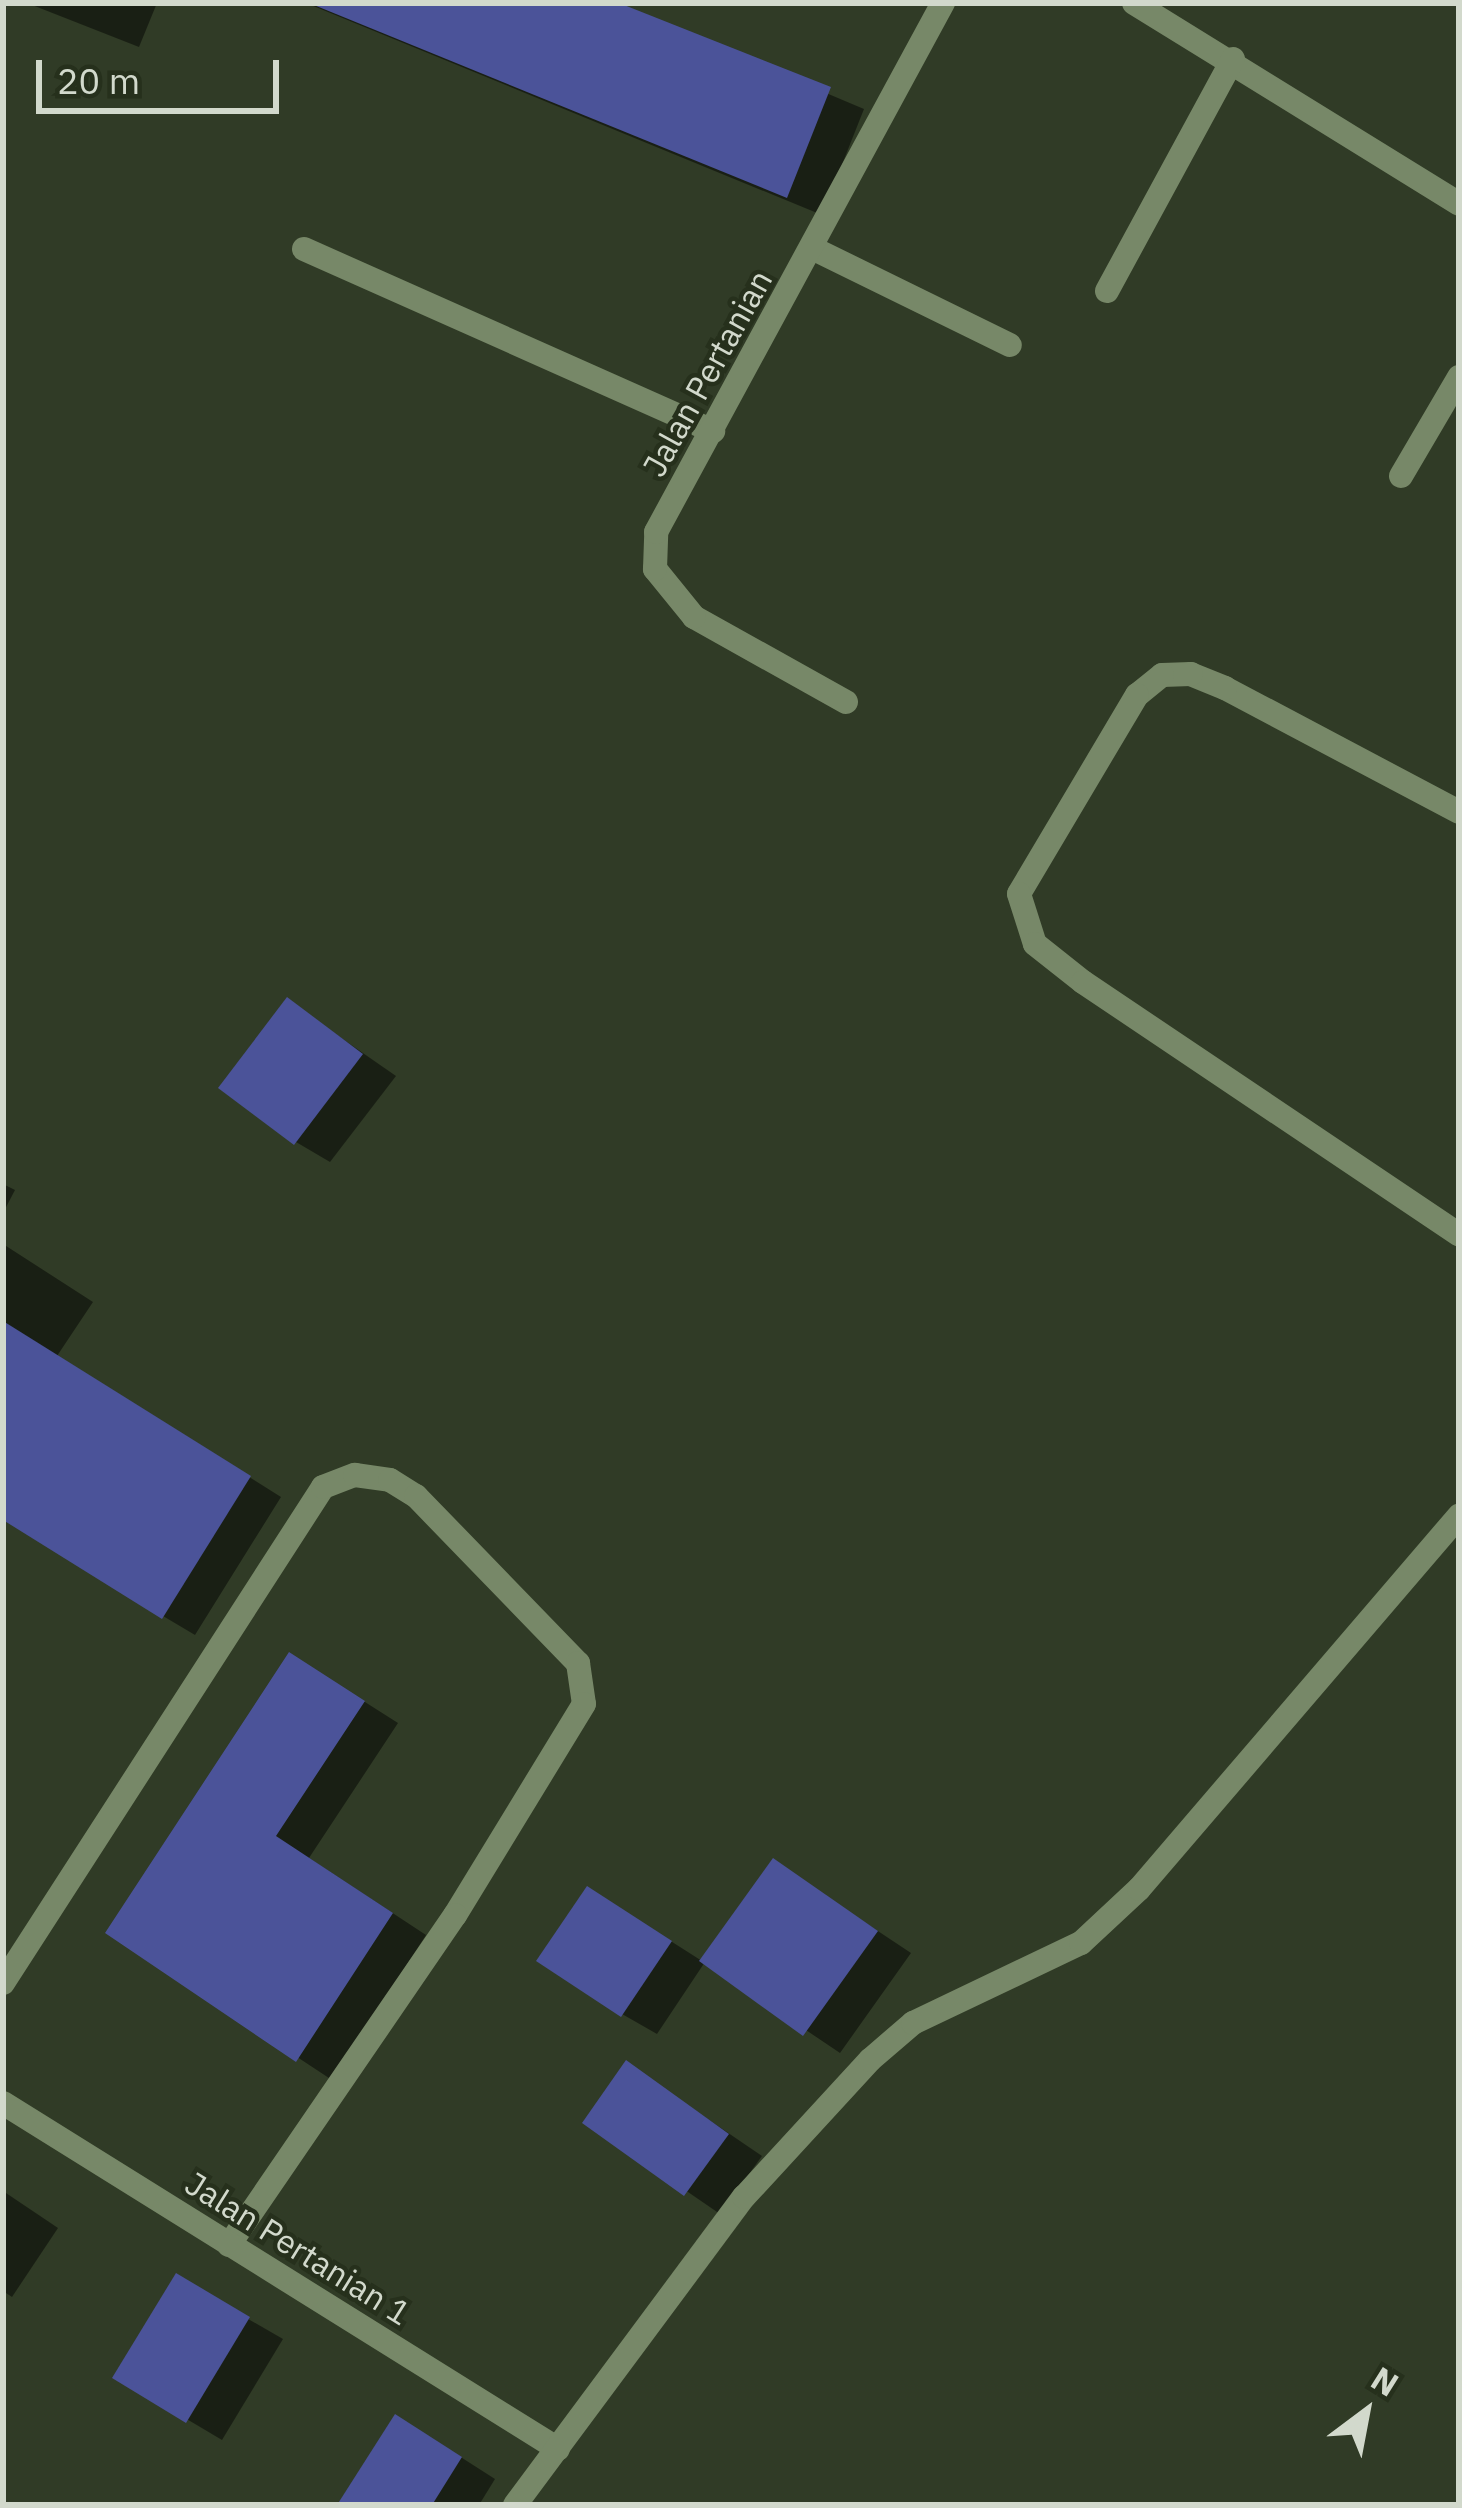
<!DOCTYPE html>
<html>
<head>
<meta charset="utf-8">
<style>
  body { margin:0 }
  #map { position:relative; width:1462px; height:2508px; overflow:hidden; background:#303b26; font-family:"IBM Plex Sans",sans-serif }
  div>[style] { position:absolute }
  .shadow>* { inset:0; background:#0007 }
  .building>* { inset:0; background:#4b5399 }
  .minor>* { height:24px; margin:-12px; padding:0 12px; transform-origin:12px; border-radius:12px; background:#778868 }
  span { translate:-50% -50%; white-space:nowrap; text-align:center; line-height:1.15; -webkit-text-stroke:9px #26301c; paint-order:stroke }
  .street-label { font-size:33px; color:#d2d9cc }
  .frame { position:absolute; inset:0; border:6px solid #d2d9cc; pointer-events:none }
  .north { position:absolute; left:1306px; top:2352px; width:120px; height:120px; -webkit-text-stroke:9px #26301c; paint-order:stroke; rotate:32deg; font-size:33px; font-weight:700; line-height:48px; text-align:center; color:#d2d9cc }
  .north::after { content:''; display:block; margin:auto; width:42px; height:54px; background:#d2d9cc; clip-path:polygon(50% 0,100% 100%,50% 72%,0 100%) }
  .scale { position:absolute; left:36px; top:60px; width:243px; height:54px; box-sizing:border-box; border:6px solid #d2d9cc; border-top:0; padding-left:15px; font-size:36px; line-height:42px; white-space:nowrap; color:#d2d9cc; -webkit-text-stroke:9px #26301c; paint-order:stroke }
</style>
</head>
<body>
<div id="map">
  <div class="shadow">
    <i style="clip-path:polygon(27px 3px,157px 3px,139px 47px)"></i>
    <i style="clip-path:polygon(306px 3px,613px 3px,864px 109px,822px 215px)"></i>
    <i style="clip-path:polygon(288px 1001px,396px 1076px,330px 1162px,296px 1142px)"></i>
    <i style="clip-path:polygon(3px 1184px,15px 1190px,3px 1213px)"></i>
    <i style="clip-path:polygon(3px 1244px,93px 1302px,57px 1356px,281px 1497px,195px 1635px,163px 1616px,3px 1429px)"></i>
    <i style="clip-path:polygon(324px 1676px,398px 1723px,309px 1858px,426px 1935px,332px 2080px,109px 1933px)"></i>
    <i style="clip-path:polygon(774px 1862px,911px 1953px,840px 2053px,705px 1962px,657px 2034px,622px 2014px,622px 1910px,702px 1961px)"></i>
    <i style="clip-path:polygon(627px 2064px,762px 2156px,720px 2214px,586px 2122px)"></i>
    <i style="clip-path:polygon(3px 2191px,58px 2228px,12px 2297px,3px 2291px)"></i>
    <i style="clip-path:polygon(177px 2278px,283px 2339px,222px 2440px,116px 2377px)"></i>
    <i style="clip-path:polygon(431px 2438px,495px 2479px,479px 2505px,341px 2505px)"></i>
  </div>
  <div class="building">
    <i style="clip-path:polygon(309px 3px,619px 3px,831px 87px,787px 198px)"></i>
    <i style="clip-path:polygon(287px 997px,363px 1054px,294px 1145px,218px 1088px)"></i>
    <i style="clip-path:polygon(3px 1321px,251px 1476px,162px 1619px,3px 1520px)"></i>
    <i style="clip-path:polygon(289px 1652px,365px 1701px,276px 1836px,393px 1913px,296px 2062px,105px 1933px)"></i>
    <i style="clip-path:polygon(773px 1858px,878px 1931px,803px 2036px,699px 1961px)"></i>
    <i style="clip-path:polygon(587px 1886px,672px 1941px,621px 2017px,536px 1961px)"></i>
    <i style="clip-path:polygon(626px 2060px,729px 2134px,684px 2196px,582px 2123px)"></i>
    <i style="clip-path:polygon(176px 2273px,250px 2317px,186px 2423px,112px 2378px)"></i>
    <i style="clip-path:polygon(395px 2414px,462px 2457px,432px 2505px,337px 2505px)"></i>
  </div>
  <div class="minor">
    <i style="left:1134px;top:3px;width:382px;rotate:31.7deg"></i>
    <i style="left:304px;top:249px;width:448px;rotate:24deg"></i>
    <i style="left:814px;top:249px;width:218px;rotate:26.1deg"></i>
    <i style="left:1107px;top:291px;width:264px;rotate:-61.5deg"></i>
    <i style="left:1401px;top:476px;width:115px;rotate:-59.6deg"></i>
    <i style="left:846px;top:702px;width:174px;rotate:-150.8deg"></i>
    <i style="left:694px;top:617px;width:62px;rotate:-129.1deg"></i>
    <i style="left:655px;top:569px;width:37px;rotate:-88deg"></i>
    <i style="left:656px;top:532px;width:602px;rotate:-61.52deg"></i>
    <i style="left:1459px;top:812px;width:265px;rotate:-152.1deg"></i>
    <i style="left:1225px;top:688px;width:37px;rotate:-158deg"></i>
    <i style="left:1191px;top:674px;width:29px;rotate:178deg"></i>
    <i style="left:1162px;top:675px;width:32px;rotate:141deg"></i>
    <i style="left:1137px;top:695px;width:231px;rotate:120.7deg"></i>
    <i style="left:1019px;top:894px;width:52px;rotate:72.3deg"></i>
    <i style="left:1035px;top:944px;width:61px;rotate:38.4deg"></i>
    <i style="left:1083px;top:982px;width:453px;rotate:33.9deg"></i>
    <i style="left:3px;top:1983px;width:590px;rotate:-57.17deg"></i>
    <i style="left:323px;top:1487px;width:34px;rotate:-21deg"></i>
    <i style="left:355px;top:1475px;width:35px;rotate:8deg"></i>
    <i style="left:390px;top:1480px;width:31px;rotate:32deg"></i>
    <i style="left:416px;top:1496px;width:233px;rotate:45.9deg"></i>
    <i style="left:578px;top:1663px;width:41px;rotate:81.7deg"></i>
    <i style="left:584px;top:1704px;width:247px;rotate:121.4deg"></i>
    <i style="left:455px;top:1915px;width:400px;rotate:124.4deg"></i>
    <i style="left:3px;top:2103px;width:654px;rotate:31.94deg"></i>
    <i style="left:515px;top:2505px;width:384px;rotate:-53.4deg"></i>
    <i style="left:744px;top:2197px;width:186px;rotate:-47.4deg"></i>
    <i style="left:870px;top:2060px;width:57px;rotate:-40.7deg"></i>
    <i style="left:913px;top:2023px;width:186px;rotate:-25.5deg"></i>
    <i style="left:1081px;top:1943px;width:79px;rotate:-43deg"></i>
    <i style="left:1139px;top:1889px;width:492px;rotate:-49.4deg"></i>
  </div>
  <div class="street-label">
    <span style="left:707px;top:373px;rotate:-61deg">Jalan Pertanian</span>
    <span style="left:298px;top:2248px;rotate:32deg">Jalan Pertanian 1</span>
  </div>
  <div class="frame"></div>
  <div class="north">N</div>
  <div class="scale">20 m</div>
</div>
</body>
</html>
